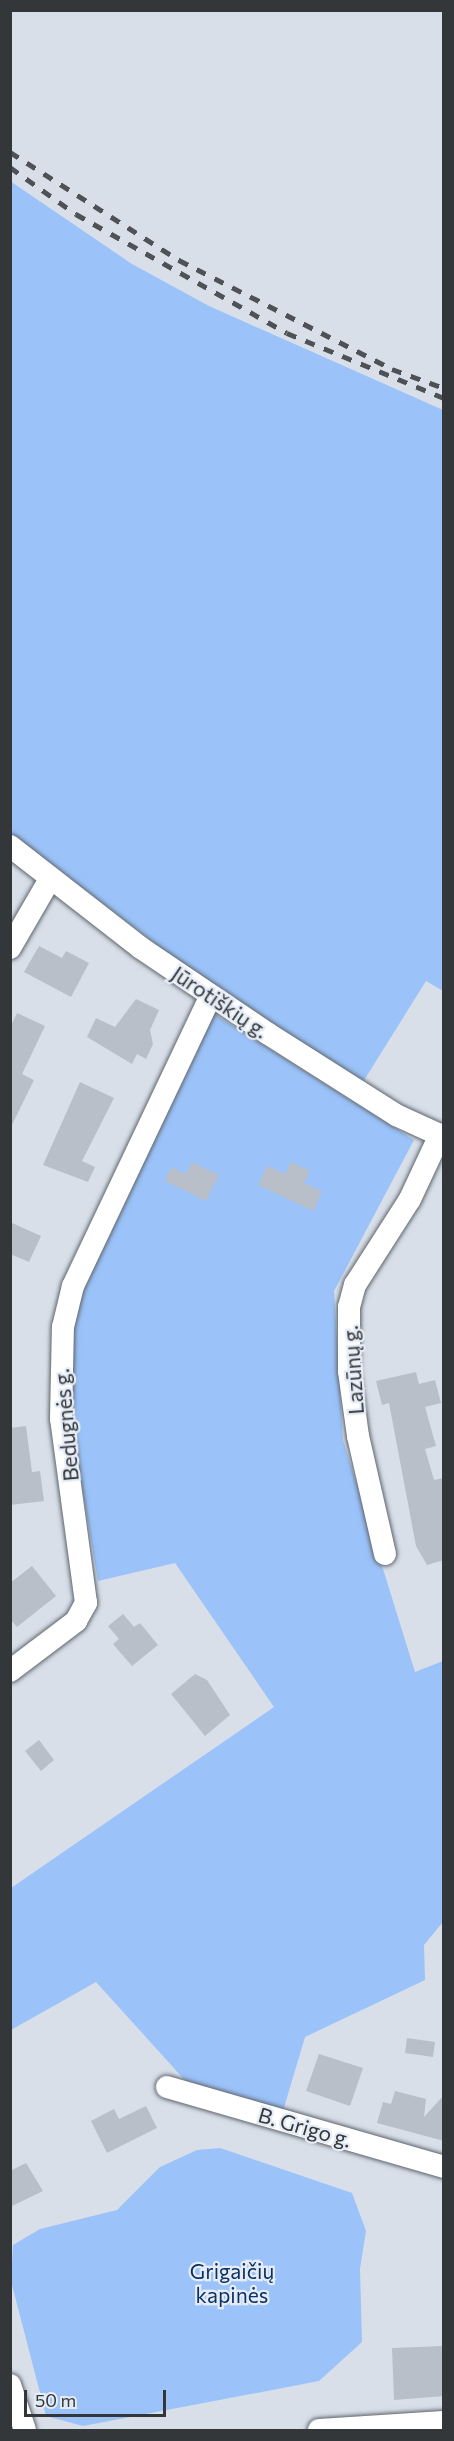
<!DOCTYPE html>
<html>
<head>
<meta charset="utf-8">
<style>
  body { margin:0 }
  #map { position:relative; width:454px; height:2441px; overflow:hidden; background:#d8dfe8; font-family:Commissioner,sans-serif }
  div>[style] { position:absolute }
  .green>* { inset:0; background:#9bc3f9 }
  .building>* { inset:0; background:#b9bfc9 }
  .roads { filter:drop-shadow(0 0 2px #5f656e) drop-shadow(0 0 2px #5f656e) }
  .minor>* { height:22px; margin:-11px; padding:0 11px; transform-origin:11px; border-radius:11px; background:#fff }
  .rail>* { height:4.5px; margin-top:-2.25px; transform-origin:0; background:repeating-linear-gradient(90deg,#4e5155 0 10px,transparent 0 20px) }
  span { translate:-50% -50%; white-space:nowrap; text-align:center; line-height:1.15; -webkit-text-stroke:4.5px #e5ecf6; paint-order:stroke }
  .street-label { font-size:21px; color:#34373a }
  .park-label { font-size:21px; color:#0b3262 }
  .frame { position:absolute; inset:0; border:12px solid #34373a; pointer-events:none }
  .scale { position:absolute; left:24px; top:2390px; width:142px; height:27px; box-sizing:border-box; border:3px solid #34373a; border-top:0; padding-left:8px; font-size:18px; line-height:21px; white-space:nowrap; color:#34373a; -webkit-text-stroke:4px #e5ecf6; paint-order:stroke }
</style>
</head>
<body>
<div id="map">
  <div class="green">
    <i style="clip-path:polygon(10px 181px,132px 264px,209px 306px,443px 410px,443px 991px,426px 981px,363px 1082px,197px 975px,11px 834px)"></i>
    <i style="clip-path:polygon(214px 1014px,414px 1140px,334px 1291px,343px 1440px,415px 1672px,443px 1661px,443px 1922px,424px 1945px,425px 1980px,305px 2037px,283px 2111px,191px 2087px,96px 1982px,11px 2030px,11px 1888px,274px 1707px,175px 1563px,98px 1581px,70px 1417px,73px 1312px)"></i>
    <i style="clip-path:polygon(220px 2148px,352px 2193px,366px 2231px,360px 2269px,362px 2342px,319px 2381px,83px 2426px,46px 2416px,11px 2281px,13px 2245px,40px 2229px,117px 2210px,160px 2167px,197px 2150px)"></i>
  </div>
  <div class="building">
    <i style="clip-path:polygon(39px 946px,62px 958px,66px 951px,89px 963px,71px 997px,24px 972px)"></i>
    <i style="clip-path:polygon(136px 999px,159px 1010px,150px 1030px,153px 1044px,146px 1059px,137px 1054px,132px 1064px,87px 1037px,96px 1018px,115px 1027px)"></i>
    <i style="clip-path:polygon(17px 1013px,45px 1026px,22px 1074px,34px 1080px,10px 1129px,10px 1028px)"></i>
    <i style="clip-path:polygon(80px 1082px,114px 1098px,82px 1161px,95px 1167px,88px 1182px,43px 1165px)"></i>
    <i style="clip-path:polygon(192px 1162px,219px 1175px,206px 1201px,165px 1181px,171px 1167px,186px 1174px)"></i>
    <i style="clip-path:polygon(291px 1162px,310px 1171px,304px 1183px,322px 1192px,313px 1211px,258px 1185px,267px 1166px,285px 1174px)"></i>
    <i style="clip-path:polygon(10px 1222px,41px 1236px,29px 1262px,10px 1254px)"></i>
    <i style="clip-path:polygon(416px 1372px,419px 1384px,435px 1380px,441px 1403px,425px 1407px,436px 1446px,425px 1449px,434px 1480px,444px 1478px,444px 1560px,427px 1565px,416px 1546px,389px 1403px,382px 1405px,376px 1381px)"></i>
    <i style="clip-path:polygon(26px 1426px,32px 1472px,40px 1471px,44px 1501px,10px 1505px,10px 1428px)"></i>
    <i style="clip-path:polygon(32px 1566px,56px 1596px,17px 1627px,10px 1619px,10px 1583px)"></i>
    <i style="clip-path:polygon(123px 1614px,134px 1627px,140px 1623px,158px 1645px,132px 1666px,113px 1644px,119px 1639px,108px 1626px)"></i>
    <i style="clip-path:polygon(195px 1674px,207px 1680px,230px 1715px,205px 1736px,171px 1694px)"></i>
    <i style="clip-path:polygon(39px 1740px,54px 1760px,41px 1771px,25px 1751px)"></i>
    <i style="clip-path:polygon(407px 2038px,435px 2042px,433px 2057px,405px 2053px)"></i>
    <i style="clip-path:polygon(319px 2054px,363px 2068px,350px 2106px,306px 2091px)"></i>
    <i style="clip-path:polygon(395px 2091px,426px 2099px,424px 2117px,444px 2095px,444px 2141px,377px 2123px,383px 2102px,391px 2104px)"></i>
    <i style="clip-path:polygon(146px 2106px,157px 2128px,107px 2153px,91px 2121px,114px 2109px,119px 2119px)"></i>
    <i style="clip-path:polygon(26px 2163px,43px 2191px,10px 2207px,10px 2171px)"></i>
    <i style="clip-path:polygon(444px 2346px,444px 2396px,394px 2400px,392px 2348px)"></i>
  </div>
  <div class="roads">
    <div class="minor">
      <i style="left:10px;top:846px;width:166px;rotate:37.9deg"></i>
      <i style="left:141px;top:948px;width:152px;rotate:34deg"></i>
      <i style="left:267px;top:1033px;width:153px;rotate:32.4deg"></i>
      <i style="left:396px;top:1115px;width:53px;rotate:24.6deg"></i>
      <i style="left:10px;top:948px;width:80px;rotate:-59.9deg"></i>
      <i style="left:385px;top:1554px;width:121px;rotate:-102.9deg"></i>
      <i style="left:358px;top:1436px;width:66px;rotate:-97.9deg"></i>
      <i style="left:349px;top:1371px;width:64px;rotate:-90deg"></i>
      <i style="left:349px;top:1307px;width:23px;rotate:-75deg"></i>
      <i style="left:355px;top:1285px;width:102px;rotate:-57.4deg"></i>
      <i style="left:410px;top:1199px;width:71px;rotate:-64.9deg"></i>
      <i style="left:10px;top:1671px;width:83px;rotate:-37.1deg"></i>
      <i style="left:76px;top:1621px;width:21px;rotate:-61deg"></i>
      <i style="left:86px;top:1603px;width:186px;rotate:-97.7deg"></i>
      <i style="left:61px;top:1419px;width:92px;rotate:-88.8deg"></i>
      <i style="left:63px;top:1327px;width:42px;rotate:-76.3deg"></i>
      <i style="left:73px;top:1286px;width:321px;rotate:-64.6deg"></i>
      <i style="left:167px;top:2087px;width:288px;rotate:16.1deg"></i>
      <i style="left:10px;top:2385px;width:47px;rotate:71.6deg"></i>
      <i style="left:319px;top:2430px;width:125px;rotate:-3.7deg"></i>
    </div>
  </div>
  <div class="rail">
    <i style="left:10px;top:152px;width:201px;rotate:32.6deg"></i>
    <i style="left:179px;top:260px;width:239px;rotate:27.1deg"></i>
    <i style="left:392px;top:369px;width:55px;rotate:20.1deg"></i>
    <i style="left:10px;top:167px;width:81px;rotate:35.5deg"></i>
    <i style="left:76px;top:214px;width:242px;rotate:29.4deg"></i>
    <i style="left:287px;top:333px;width:170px;rotate:22.5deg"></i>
  </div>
  <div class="street-label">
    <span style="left:220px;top:1002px;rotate:34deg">Jūrotiškių g.</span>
    <span style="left:353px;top:1370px;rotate:-94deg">Lazūnų g.</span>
    <span style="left:66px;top:1425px;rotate:-95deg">Bedugnės g.</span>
    <span style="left:305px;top:2127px;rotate:16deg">B. Grigo g.</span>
  </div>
  <div class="park-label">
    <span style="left:232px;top:2283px">Grigaičių<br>kapinės</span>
  </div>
  <div class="frame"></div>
  <div class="scale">50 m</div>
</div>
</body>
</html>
